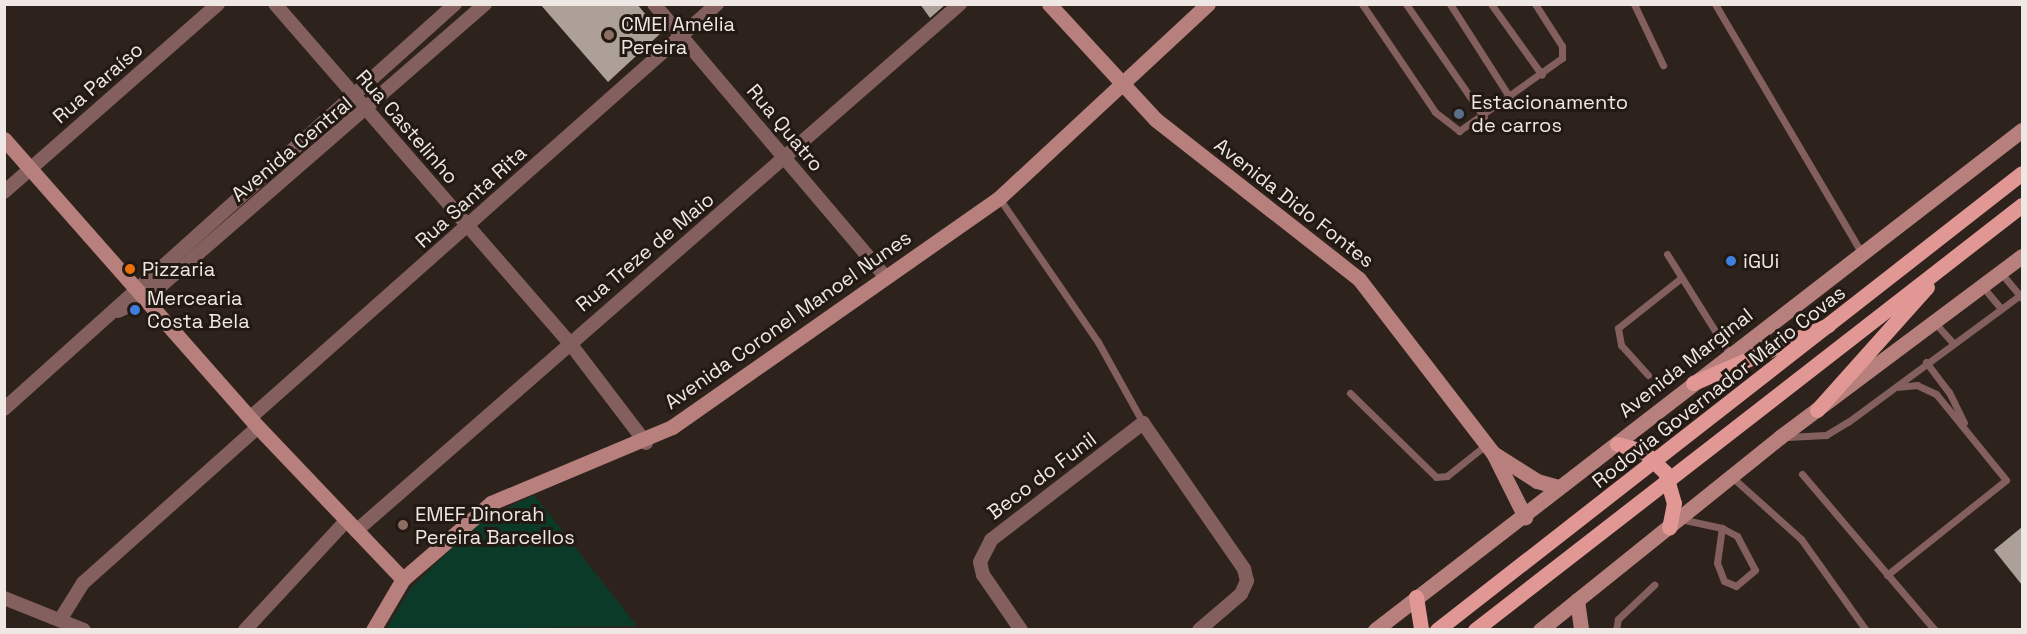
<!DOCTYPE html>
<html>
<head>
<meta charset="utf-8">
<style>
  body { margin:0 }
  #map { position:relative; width:2027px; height:634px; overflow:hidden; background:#2d231c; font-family:"Space Grotesk",sans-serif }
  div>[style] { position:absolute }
  .green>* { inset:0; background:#0b3b28 }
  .building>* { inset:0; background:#ada098 }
  .lane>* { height:7px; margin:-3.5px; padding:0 3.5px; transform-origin:3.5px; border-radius:3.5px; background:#835f5d }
  .street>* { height:14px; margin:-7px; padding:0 7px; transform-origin:7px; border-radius:7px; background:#835f5d }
  .secondary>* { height:15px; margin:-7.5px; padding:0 7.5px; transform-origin:7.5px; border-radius:7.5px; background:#b8807d }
  .primary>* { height:15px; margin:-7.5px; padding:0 7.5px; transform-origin:7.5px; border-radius:7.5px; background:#e19895 }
  .dots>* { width:16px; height:16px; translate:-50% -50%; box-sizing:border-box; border:3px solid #231913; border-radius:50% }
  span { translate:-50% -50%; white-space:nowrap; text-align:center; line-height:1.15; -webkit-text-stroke:6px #231913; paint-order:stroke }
  .poi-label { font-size:20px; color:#eee7e3 }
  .left { translate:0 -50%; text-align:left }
  .street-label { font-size:20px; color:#eee7e3 }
  .frame { position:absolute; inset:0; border:6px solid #eee7e3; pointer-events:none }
</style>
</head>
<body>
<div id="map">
  <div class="green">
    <i style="clip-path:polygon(534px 495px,637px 626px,386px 630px,410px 589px,480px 521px)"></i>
  </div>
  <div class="building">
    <i style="clip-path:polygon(540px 4px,637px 4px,661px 33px,608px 82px)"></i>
    <i style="clip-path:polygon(920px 4px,946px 4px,930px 18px)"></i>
    <i style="clip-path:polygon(2022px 527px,2022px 585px,1994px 550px)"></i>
  </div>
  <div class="lane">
    <i style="left:1362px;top:4px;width:130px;rotate:55.9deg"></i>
    <i style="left:1435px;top:112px;width:31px;rotate:38deg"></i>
    <i style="left:1459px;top:131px;width:126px;rotate:-35.3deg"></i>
    <i style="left:1562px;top:58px;width:12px;rotate:-90deg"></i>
    <i style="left:1562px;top:46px;width:50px;rotate:-122.7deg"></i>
    <i style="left:1406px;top:4px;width:137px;rotate:55.4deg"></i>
    <i style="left:1450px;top:4px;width:112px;rotate:57.4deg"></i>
    <i style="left:1491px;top:4px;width:87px;rotate:54.3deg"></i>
    <i style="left:1634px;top:4px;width:68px;rotate:64.6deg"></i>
    <i style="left:1715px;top:4px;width:288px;rotate:59.5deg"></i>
    <i style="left:999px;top:198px;width:175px;rotate:55.5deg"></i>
    <i style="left:1098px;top:342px;width:93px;rotate:60.9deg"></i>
    <i style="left:1667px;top:254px;width:119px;rotate:58deg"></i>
    <i style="left:2001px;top:273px;width:33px;rotate:50deg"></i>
    <i style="left:1983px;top:287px;width:25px;rotate:50deg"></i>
    <i style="left:1935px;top:323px;width:27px;rotate:48deg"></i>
    <i style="left:1926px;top:362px;width:38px;rotate:53deg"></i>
    <i style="left:1949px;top:392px;width:34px;rotate:64deg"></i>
    <i style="left:1648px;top:375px;width:40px;rotate:-132deg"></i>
    <i style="left:1621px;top:345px;width:17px;rotate:-100deg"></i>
    <i style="left:1618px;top:328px;width:80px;rotate:-38.4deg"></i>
    <i style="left:1350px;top:393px;width:120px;rotate:44.3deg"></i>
    <i style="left:1436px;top:477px;width:11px;rotate:-5deg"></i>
    <i style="left:1447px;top:476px;width:51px;rotate:-38.7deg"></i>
    <i style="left:1787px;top:437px;width:39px;rotate:-3deg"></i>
    <i style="left:1826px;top:435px;width:26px;rotate:-31deg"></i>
    <i style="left:1848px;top:422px;width:214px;rotate:-36.4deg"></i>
    <i style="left:1802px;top:474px;width:205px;rotate:49.6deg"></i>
    <i style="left:1733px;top:478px;width:91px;rotate:41.9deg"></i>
    <i style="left:1801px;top:539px;width:112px;rotate:54.5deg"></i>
    <i style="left:1680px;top:519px;width:43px;rotate:12.1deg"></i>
    <i style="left:1722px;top:528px;width:17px;rotate:28deg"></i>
    <i style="left:1737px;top:536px;width:38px;rotate:62deg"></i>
    <i style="left:1755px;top:570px;width:25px;rotate:140deg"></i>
    <i style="left:1736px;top:586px;width:13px;rotate:-157deg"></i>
    <i style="left:1724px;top:581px;width:19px;rotate:-111deg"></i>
    <i style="left:1717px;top:563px;width:35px;rotate:-82deg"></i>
    <i style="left:1887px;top:575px;width:152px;rotate:-38.6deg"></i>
    <i style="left:2006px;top:480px;width:111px;rotate:-129.1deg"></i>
    <i style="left:1936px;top:394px;width:21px;rotate:-155deg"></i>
    <i style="left:1917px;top:385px;width:18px;rotate:174deg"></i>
    <i style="left:1616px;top:630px;width:11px;rotate:-80deg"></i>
    <i style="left:1618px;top:619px;width:50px;rotate:-43.4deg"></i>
  </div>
  <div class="street">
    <i style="left:275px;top:4px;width:448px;rotate:49deg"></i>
    <i style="left:569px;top:342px;width:127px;rotate:52.7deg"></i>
    <i style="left:654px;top:4px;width:359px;rotate:49.7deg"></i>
    <i style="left:4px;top:192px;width:285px;rotate:-41.3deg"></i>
    <i style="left:118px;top:311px;width:33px;rotate:-25deg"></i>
    <i style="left:148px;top:297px;width:447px;rotate:-41deg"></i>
    <i style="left:4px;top:409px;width:606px;rotate:-41.92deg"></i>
    <i style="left:251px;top:417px;width:623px;rotate:-41.55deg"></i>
    <i style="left:356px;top:531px;width:802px;rotate:-41.11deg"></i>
    <i style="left:4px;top:598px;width:86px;rotate:21.8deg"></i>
    <i style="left:60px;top:620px;width:44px;rotate:-58.1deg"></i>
    <i style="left:83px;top:583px;width:234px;rotate:-41.7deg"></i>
    <i style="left:245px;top:630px;width:150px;rotate:-47.2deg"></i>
    <i style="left:1021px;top:630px;width:67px;rotate:-124.6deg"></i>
    <i style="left:983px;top:575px;width:13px;rotate:-103deg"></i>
    <i style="left:980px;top:562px;width:25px;rotate:-63deg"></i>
    <i style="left:991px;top:540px;width:192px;rotate:-37.6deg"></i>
    <i style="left:1143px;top:423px;width:178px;rotate:55.3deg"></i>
    <i style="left:1244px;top:569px;width:12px;rotate:76deg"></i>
    <i style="left:1247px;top:581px;width:14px;rotate:115deg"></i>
    <i style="left:1241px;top:594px;width:55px;rotate:139.4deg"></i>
  </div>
  <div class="secondary">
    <i style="left:1049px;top:4px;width:156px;rotate:47.3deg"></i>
    <i style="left:1155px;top:119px;width:259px;rotate:38.1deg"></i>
    <i style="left:1359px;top:279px;width:220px;rotate:52.4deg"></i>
    <i style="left:1493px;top:453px;width:72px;rotate:63.4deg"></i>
    <i style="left:4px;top:139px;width:384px;rotate:48.6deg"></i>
    <i style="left:258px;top:427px;width:210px;rotate:46.4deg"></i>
    <i style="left:1493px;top:453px;width:52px;rotate:32.5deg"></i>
    <i style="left:1537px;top:481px;width:22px;rotate:16deg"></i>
    <i style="left:1577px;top:600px;width:30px;rotate:82deg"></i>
    <i style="left:373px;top:630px;width:59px;rotate:-59.5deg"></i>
    <i style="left:403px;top:579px;width:116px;rotate:-40.8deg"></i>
    <i style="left:491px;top:503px;width:196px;rotate:-22.8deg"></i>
    <i style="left:672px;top:427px;width:399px;rotate:-35deg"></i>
    <i style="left:999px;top:198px;width:285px;rotate:-42.9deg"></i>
    <i style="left:1375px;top:630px;width:818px;rotate:-37.7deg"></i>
    <i style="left:1540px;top:630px;width:308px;rotate:-38.8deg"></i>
    <i style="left:1780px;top:437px;width:302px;rotate:-36.8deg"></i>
  </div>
  <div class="primary">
    <i style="left:1693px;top:383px;width:147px;rotate:-23.2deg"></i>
    <i style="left:1817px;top:410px;width:165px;rotate:-48.2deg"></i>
    <i style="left:1617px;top:444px;width:27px;rotate:15deg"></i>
    <i style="left:1643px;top:451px;width:30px;rotate:44deg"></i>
    <i style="left:1665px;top:472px;width:32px;rotate:74deg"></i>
    <i style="left:1674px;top:503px;width:25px;rotate:101deg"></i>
    <i style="left:1416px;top:597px;width:33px;rotate:81deg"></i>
    <i style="left:1437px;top:630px;width:742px;rotate:-38deg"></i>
    <i style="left:1475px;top:630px;width:693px;rotate:-37.85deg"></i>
  </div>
  <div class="dots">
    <i style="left:609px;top:35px;background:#8d6e63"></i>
    <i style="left:1459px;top:114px;background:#5c6f8a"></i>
    <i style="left:1731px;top:261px;background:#3f7fe0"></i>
    <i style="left:130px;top:269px;background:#e8710a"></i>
    <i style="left:135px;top:310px;background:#3f7fe0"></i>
    <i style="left:403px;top:525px;background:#8d6e63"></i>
  </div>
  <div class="poi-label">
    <span class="left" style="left:621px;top:36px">CMEI Amélia<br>Pereira</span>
    <span class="left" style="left:1471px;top:114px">Estacionamento<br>de carros</span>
    <span class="left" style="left:1743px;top:261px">iGUi</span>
    <span class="left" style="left:142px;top:269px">Pizzaria</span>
    <span class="left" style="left:147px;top:310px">Mercearia<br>Costa Bela</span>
    <span class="left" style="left:415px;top:526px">EMEF Dinorah<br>Pereira Barcellos</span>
  </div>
  <div class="street-label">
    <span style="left:98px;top:83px;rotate:-41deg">Rua Paraíso</span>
    <span style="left:407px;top:127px;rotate:49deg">Rua Castelinho</span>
    <span style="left:785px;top:128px;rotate:50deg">Rua Quatro</span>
    <span style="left:292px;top:149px;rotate:-40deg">Avenida Central</span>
    <span style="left:471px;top:197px;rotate:-42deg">Rua Santa Rita</span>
    <span style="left:1294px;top:203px;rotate:38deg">Avenida Dido Fontes</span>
    <span style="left:645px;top:252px;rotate:-40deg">Rua Treze de Maio</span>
    <span style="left:788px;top:320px;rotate:-35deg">Avenida Coronel Manoel Nunes</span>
    <span style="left:1686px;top:363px;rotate:-38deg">Avenida Marginal</span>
    <span style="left:1719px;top:387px;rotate:-38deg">Rodovia Governador Mário Covas</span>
    <span style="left:1042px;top:476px;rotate:-37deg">Beco do Funil</span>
  </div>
  <div class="frame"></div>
</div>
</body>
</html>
